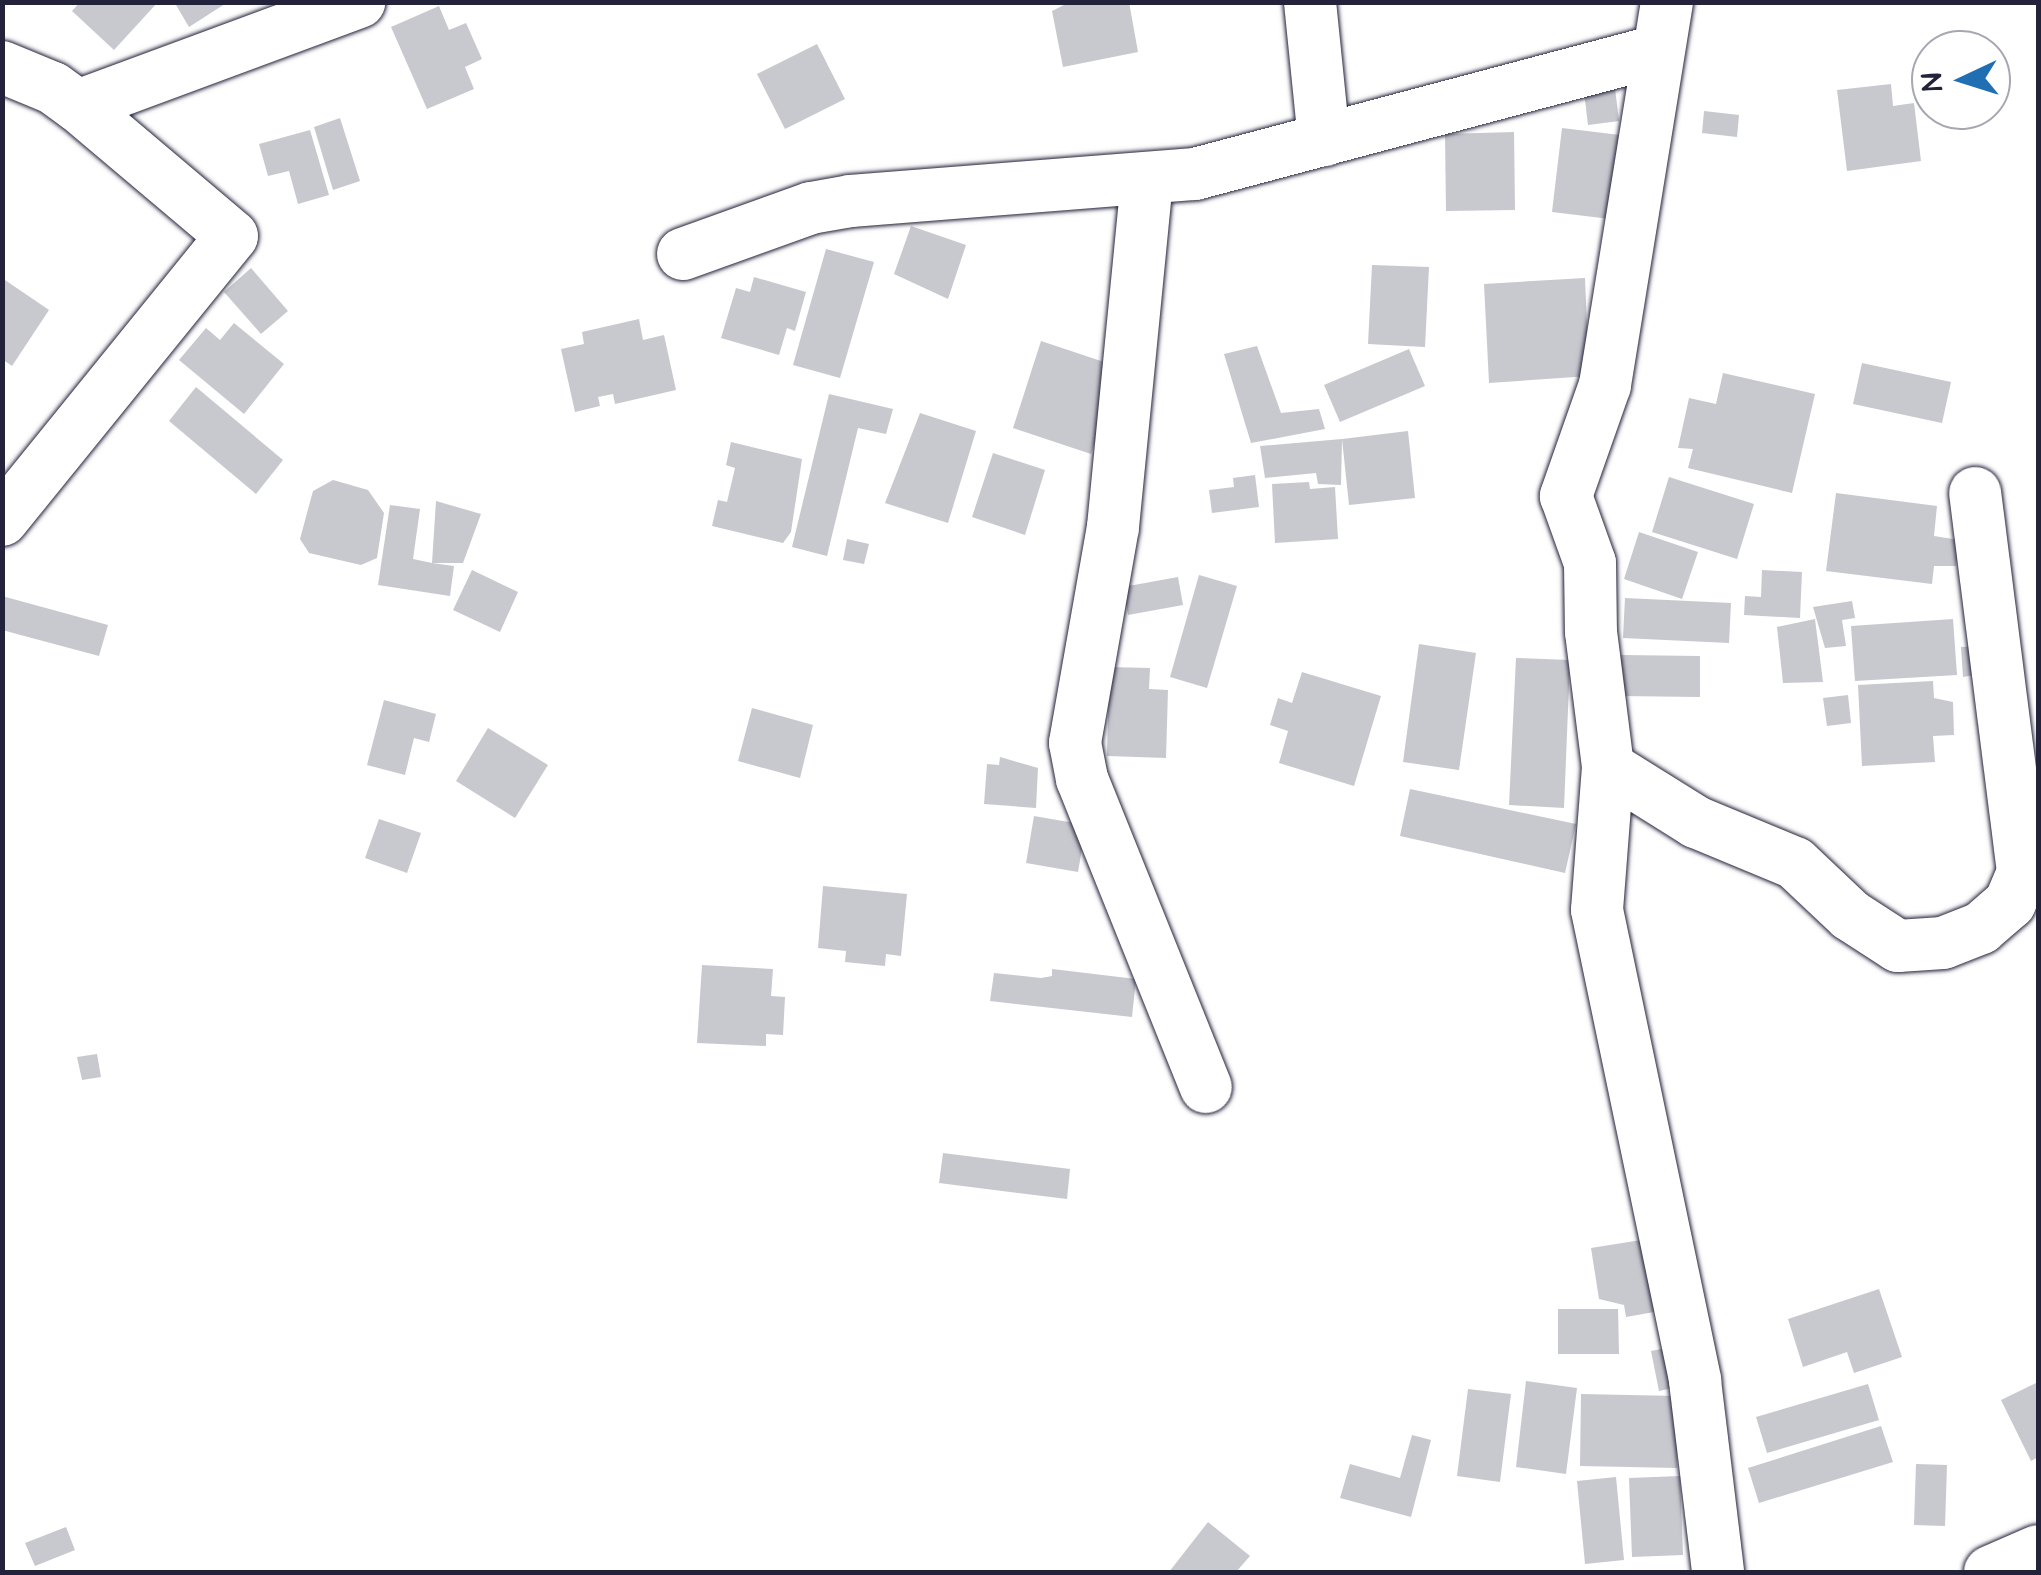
<!DOCTYPE html>
<html>
<head>
<meta charset="utf-8">
<style>
  body { margin:0 }
  #map { position:relative; width:2041px; height:1575px; overflow:hidden; background:#fff; font-family:"Architects Daughter",sans-serif }
  div>[style] { position:absolute }
  .building>* { inset:0; background:#c8c8cf }
  .roads { filter:drop-shadow(0 0 2px #22223b) drop-shadow(0 0 2px #22223b) }
  .minor>* { height:52px; margin:-26px; padding:0 26px; transform-origin:26px; border-radius:26px; background:#fff }
  span { translate:-50% -50%; white-space:nowrap; text-align:center; line-height:1.15; -webkit-text-stroke:9px #fff; paint-order:stroke }
  .frame { position:absolute; inset:0; border:5px solid #22223b; pointer-events:none }
  .north { position:absolute; left:1911px; top:30px; width:100px; height:100px; box-sizing:border-box; background:#fff; border:2px solid #a7a7b1; border-radius:50%; rotate:266deg; font-size:28px; font-weight:700; line-height:40px; text-align:center; color:#22223b }
  .north::after { content:''; display:block; margin:auto; width:35px; height:45px; background:#1f6fb2; clip-path:polygon(50% 0,100% 100%,50% 72%,0 100%) }
</style>
</head>
<body>
<div id="map">
  <div class="building">
    <i style="clip-path:polygon(80px 2px,158px 2px,114px 50px,72px 11px)"></i>
    <i style="clip-path:polygon(228px 2px,189px 27px,176px 5px,180px 2px)"></i>
    <i style="clip-path:polygon(1070px 2px,1129px 2px,1138px 52px,1063px 67px,1052px 11px)"></i>
    <i style="clip-path:polygon(439px 6px,449px 30px,466px 23px,482px 59px,465px 67px,474px 89px,427px 109px,391px 27px)"></i>
    <i style="clip-path:polygon(817px 44px,845px 99px,785px 129px,757px 74px)"></i>
    <i style="clip-path:polygon(1614px 80px,1619px 121px,1588px 125px,1583px 83px)"></i>
    <i style="clip-path:polygon(1891px 84px,1893px 106px,1914px 103px,1921px 161px,1847px 171px,1837px 90px)"></i>
    <i style="clip-path:polygon(1704px 111px,1739px 115px,1737px 137px,1702px 133px)"></i>
    <i style="clip-path:polygon(340px 118px,360px 181px,333px 190px,314px 127px)"></i>
    <i style="clip-path:polygon(1562px 128px,1620px 135px,1610px 219px,1552px 212px)"></i>
    <i style="clip-path:polygon(310px 130px,329px 195px,298px 204px,289px 171px,268px 176px,259px 144px)"></i>
    <i style="clip-path:polygon(1514px 132px,1515px 210px,1446px 211px,1445px 134px)"></i>
    <i style="clip-path:polygon(911px 226px,966px 245px,948px 299px,894px 274px)"></i>
    <i style="clip-path:polygon(826px 249px,874px 262px,840px 378px,793px 365px)"></i>
    <i style="clip-path:polygon(1372px 265px,1429px 267px,1425px 347px,1368px 344px)"></i>
    <i style="clip-path:polygon(251px 268px,288px 311px,261px 334px,224px 292px)"></i>
    <i style="clip-path:polygon(754px 277px,806px 292px,795px 331px,787px 328px,779px 355px,721px 338px,736px 288px,750px 292px)"></i>
    <i style="clip-path:polygon(2px 278px,49px 310px,12px 366px,2px 359px)"></i>
    <i style="clip-path:polygon(1585px 278px,1589px 376px,1489px 383px,1484px 284px)"></i>
    <i style="clip-path:polygon(639px 319px,643px 340px,664px 335px,676px 390px,615px 404px,613px 394px,598px 397px,600px 406px,575px 412px,561px 349px,584px 344px,582px 332px)"></i>
    <i style="clip-path:polygon(234px 323px,284px 364px,244px 414px,179px 360px,206px 328px,220px 340px)"></i>
    <i style="clip-path:polygon(1041px 341px,1119px 367px,1091px 454px,1013px 428px)"></i>
    <i style="clip-path:polygon(1257px 346px,1281px 413px,1319px 409px,1325px 429px,1251px 443px,1224px 354px)"></i>
    <i style="clip-path:polygon(1409px 349px,1425px 386px,1340px 422px,1324px 385px)"></i>
    <i style="clip-path:polygon(1862px 363px,1951px 382px,1942px 423px,1853px 404px)"></i>
    <i style="clip-path:polygon(1723px 373px,1815px 394px,1792px 493px,1688px 468px,1693px 449px,1678px 448px,1689px 398px,1716px 404px)"></i>
    <i style="clip-path:polygon(196px 387px,283px 460px,256px 494px,169px 421px)"></i>
    <i style="clip-path:polygon(829px 394px,893px 409px,886px 434px,858px 428px,827px 556px,792px 547px)"></i>
    <i style="clip-path:polygon(920px 413px,976px 431px,948px 523px,885px 503px)"></i>
    <i style="clip-path:polygon(1408px 431px,1415px 498px,1349px 505px,1342px 439px)"></i>
    <i style="clip-path:polygon(1342px 439px,1341px 485px,1318px 484px,1316px 473px,1265px 478px,1260px 446px)"></i>
    <i style="clip-path:polygon(731px 442px,802px 459px,791px 532px,783px 543px,712px 526px,718px 500px,727px 502px,735px 468px,726px 465px)"></i>
    <i style="clip-path:polygon(993px 453px,1045px 470px,1025px 535px,972px 517px)"></i>
    <i style="clip-path:polygon(1255px 475px,1259px 507px,1212px 513px,1209px 490px,1234px 487px,1233px 478px)"></i>
    <i style="clip-path:polygon(1669px 477px,1754px 504px,1737px 559px,1652px 532px)"></i>
    <i style="clip-path:polygon(333px 480px,368px 490px,384px 513px,377px 558px,361px 565px,309px 553px,300px 539px,313px 491px)"></i>
    <i style="clip-path:polygon(1309px 482px,1310px 489px,1335px 487px,1338px 539px,1275px 543px,1272px 484px)"></i>
    <i style="clip-path:polygon(1836px 493px,1937px 506px,1934px 536px,1959px 540px,1956px 566px,1934px 566px,1932px 584px,1826px 571px)"></i>
    <i style="clip-path:polygon(436px 501px,481px 514px,463px 563px,432px 563px,454px 566px,450px 596px,378px 585px,390px 505px,420px 509px,413px 559px,432px 563px)"></i>
    <i style="clip-path:polygon(1639px 532px,1698px 552px,1682px 599px,1624px 579px)"></i>
    <i style="clip-path:polygon(847px 539px,869px 544px,864px 564px,843px 560px)"></i>
    <i style="clip-path:polygon(472px 570px,518px 592px,500px 632px,453px 610px)"></i>
    <i style="clip-path:polygon(1762px 570px,1802px 572px,1800px 618px,1744px 615px,1745px 596px,1761px 597px)"></i>
    <i style="clip-path:polygon(1199px 575px,1237px 586px,1207px 688px,1170px 677px)"></i>
    <i style="clip-path:polygon(1178px 577px,1183px 605px,1128px 615px,1123px 587px)"></i>
    <i style="clip-path:polygon(2px 596px,108px 625px,99px 656px,2px 630px)"></i>
    <i style="clip-path:polygon(1625px 598px,1731px 603px,1729px 643px,1623px 638px)"></i>
    <i style="clip-path:polygon(1852px 601px,1855px 618px,1842px 620px,1846px 646px,1825px 648px,1813px 607px)"></i>
    <i style="clip-path:polygon(1815px 619px,1823px 682px,1783px 683px,1777px 627px)"></i>
    <i style="clip-path:polygon(1953px 619px,1957px 675px,1855px 681px,1851px 626px)"></i>
    <i style="clip-path:polygon(1419px 644px,1476px 653px,1459px 770px,1403px 762px)"></i>
    <i style="clip-path:polygon(1988px 646px,1991px 672px,1963px 677px,1961px 647px)"></i>
    <i style="clip-path:polygon(1621px 655px,1700px 656px,1700px 697px,1620px 696px)"></i>
    <i style="clip-path:polygon(1516px 658px,1570px 660px,1564px 808px,1509px 805px)"></i>
    <i style="clip-path:polygon(1109px 667px,1150px 668px,1149px 689px,1168px 690px,1166px 758px,1107px 756px)"></i>
    <i style="clip-path:polygon(1302px 672px,1381px 696px,1354px 786px,1279px 763px,1288px 731px,1270px 725px,1278px 698px,1292px 703px)"></i>
    <i style="clip-path:polygon(1933px 681px,1934px 698px,1953px 702px,1954px 735px,1933px 736px,1935px 762px,1862px 766px,1858px 685px)"></i>
    <i style="clip-path:polygon(1848px 695px,1851px 723px,1827px 726px,1823px 698px)"></i>
    <i style="clip-path:polygon(384px 700px,436px 714px,429px 742px,414px 738px,405px 775px,367px 765px)"></i>
    <i style="clip-path:polygon(752px 708px,813px 725px,800px 778px,738px 761px)"></i>
    <i style="clip-path:polygon(488px 728px,548px 765px,515px 818px,456px 781px)"></i>
    <i style="clip-path:polygon(1000px 757px,1038px 768px,1036px 808px,984px 804px,987px 764px,999px 765px)"></i>
    <i style="clip-path:polygon(1410px 789px,1576px 824px,1565px 873px,1400px 836px)"></i>
    <i style="clip-path:polygon(1034px 816px,1086px 825px,1078px 872px,1026px 863px)"></i>
    <i style="clip-path:polygon(379px 819px,421px 833px,407px 873px,365px 858px)"></i>
    <i style="clip-path:polygon(823px 886px,907px 894px,901px 956px,886px 954px,885px 966px,845px 962px,846px 951px,818px 948px)"></i>
    <i style="clip-path:polygon(702px 965px,773px 969px,771px 996px,785px 997px,783px 1035px,766px 1034px,766px 1046px,697px 1043px)"></i>
    <i style="clip-path:polygon(1052px 969px,1136px 979px,1132px 1017px,990px 1001px,994px 973px,1041px 978px,1052px 976px)"></i>
    <i style="clip-path:polygon(97px 1054px,101px 1077px,82px 1080px,77px 1057px)"></i>
    <i style="clip-path:polygon(943px 1153px,1070px 1169px,1067px 1199px,939px 1183px)"></i>
    <i style="clip-path:polygon(1660px 1237px,1671px 1309px,1626px 1317px,1624px 1305px,1599px 1299px,1591px 1248px)"></i>
    <i style="clip-path:polygon(1879px 1289px,1902px 1357px,1854px 1373px,1847px 1352px,1803px 1367px,1788px 1319px)"></i>
    <i style="clip-path:polygon(1558px 1309px,1618px 1309px,1619px 1354px,1558px 1354px)"></i>
    <i style="clip-path:polygon(1677px 1346px,1686px 1385px,1659px 1391px,1651px 1351px)"></i>
    <i style="clip-path:polygon(1526px 1381px,1577px 1388px,1566px 1474px,1516px 1467px)"></i>
    <i style="clip-path:polygon(2038px 1382px,2038px 1457px,2031px 1461px,2001px 1400px)"></i>
    <i style="clip-path:polygon(1868px 1384px,1879px 1420px,1767px 1453px,1756px 1417px)"></i>
    <i style="clip-path:polygon(1468px 1389px,1511px 1394px,1500px 1482px,1457px 1476px)"></i>
    <i style="clip-path:polygon(1581px 1394px,1678px 1396px,1677px 1468px,1580px 1466px)"></i>
    <i style="clip-path:polygon(1881px 1426px,1893px 1462px,1759px 1503px,1748px 1468px)"></i>
    <i style="clip-path:polygon(1412px 1435px,1431px 1440px,1411px 1517px,1340px 1498px,1350px 1464px,1400px 1478px)"></i>
    <i style="clip-path:polygon(1916px 1464px,1947px 1465px,1945px 1526px,1914px 1525px)"></i>
    <i style="clip-path:polygon(1680px 1476px,1683px 1555px,1632px 1557px,1629px 1478px)"></i>
    <i style="clip-path:polygon(1616px 1477px,1624px 1560px,1585px 1564px,1577px 1481px)"></i>
    <i style="clip-path:polygon(1208px 1522px,1250px 1556px,1236px 1572px,1169px 1572px)"></i>
    <i style="clip-path:polygon(66px 1527px,75px 1550px,35px 1566px,25px 1543px)"></i>
  </div>
  <div class="roads">
    <div class="minor">
      <i style="left:1310px;top:2px;width:139px;rotate:84.2deg"></i>
      <i style="left:1667px;top:2px;width:388px;rotate:99.2deg"></i>
      <i style="left:1605px;top:385px;width:118px;rotate:109.4deg"></i>
      <i style="left:1566px;top:496px;width:71px;rotate:70.3deg"></i>
      <i style="left:1590px;top:563px;width:69px;rotate:89.2deg"></i>
      <i style="left:1591px;top:632px;width:136px;rotate:82.8deg"></i>
      <i style="left:1608px;top:767px;width:143px;rotate:94.4deg"></i>
      <i style="left:1597px;top:910px;width:481px;rotate:78.2deg"></i>
      <i style="left:1695px;top:1381px;width:192px;rotate:83.1deg"></i>
      <i style="left:2px;top:67px;width:55px;rotate:22.4deg"></i>
      <i style="left:53px;top:88px;width:31px;rotate:36deg"></i>
      <i style="left:78px;top:106px;width:300px;rotate:-20.3deg"></i>
      <i style="left:1147px;top:180px;width:349px;rotate:95.6deg"></i>
      <i style="left:1113px;top:527px;width:219px;rotate:100deg"></i>
      <i style="left:1075px;top:743px;width:37px;rotate:79deg"></i>
      <i style="left:1082px;top:779px;width:332px;rotate:68.1deg"></i>
      <i style="left:683px;top:254px;width:136px;rotate:-19.8deg"></i>
      <i style="left:811px;top:208px;width:41px;rotate:-9.9deg"></i>
      <i style="left:851px;top:201px;width:345px;rotate:-4.5deg"></i>
      <i style="left:1195px;top:174px;width:478px;rotate:-14.9deg"></i>
      <i style="left:2px;top:520px;width:365px;rotate:-51deg"></i>
      <i style="left:232px;top:236px;width:202px;rotate:-139.8deg"></i>
      <i style="left:1608px;top:767px;width:104px;rotate:32deg"></i>
      <i style="left:1696px;top:822px;width:107px;rotate:22.5deg"></i>
      <i style="left:1795px;top:863px;width:76px;rotate:43.4deg"></i>
      <i style="left:1850px;top:915px;width:57px;rotate:32.9deg"></i>
      <i style="left:1898px;top:946px;width:45px;rotate:-3.8deg"></i>
      <i style="left:1943px;top:943px;width:41px;rotate:-21.5deg"></i>
      <i style="left:1981px;top:928px;width:38px;rotate:-41deg"></i>
      <i style="left:2010px;top:903px;width:34px;rotate:-67deg"></i>
      <i style="left:2023px;top:872px;width:382px;rotate:-97.2deg"></i>
      <i style="left:1990px;top:1572px;width:52px;rotate:-23.6deg"></i>
    </div>
  </div>
  <div class="frame"></div>
  <div class="north">N</div>
</div>
</body>
</html>
